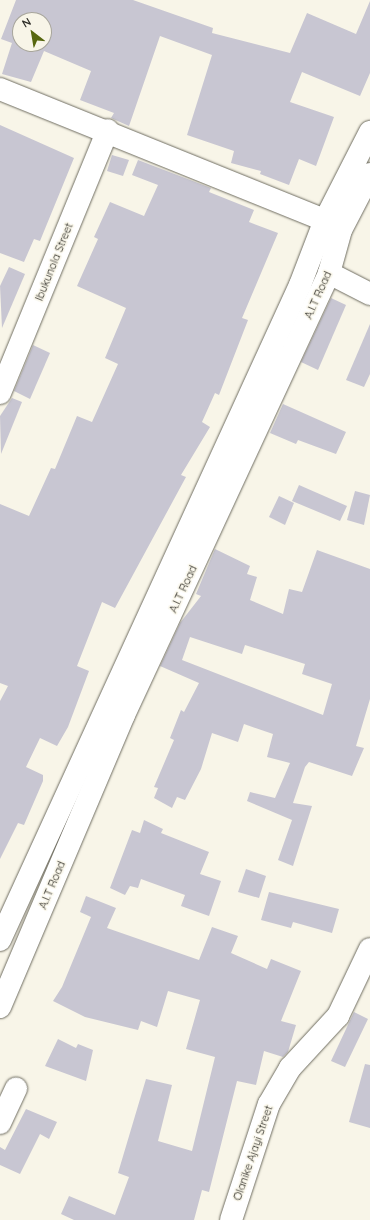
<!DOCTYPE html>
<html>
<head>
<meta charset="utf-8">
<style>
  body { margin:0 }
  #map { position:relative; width:370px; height:1220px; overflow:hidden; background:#f8f5e8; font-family:Quicksand,sans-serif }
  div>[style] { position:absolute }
  .building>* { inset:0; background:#c8c6d2 }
  .roads { filter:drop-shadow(0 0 1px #6f6d61) drop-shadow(0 0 1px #6f6d61) }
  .minor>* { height:22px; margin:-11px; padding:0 11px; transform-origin:11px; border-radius:11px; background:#fff }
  span { translate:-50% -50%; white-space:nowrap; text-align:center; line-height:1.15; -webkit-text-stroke:3px #f8f5e8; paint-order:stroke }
  .street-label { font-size:11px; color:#2e2d28 }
  .north { position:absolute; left:12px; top:12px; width:40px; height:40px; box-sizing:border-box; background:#f8f5e8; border:1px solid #a7a59b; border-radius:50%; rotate:329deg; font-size:11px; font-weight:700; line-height:16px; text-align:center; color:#2e2d28 }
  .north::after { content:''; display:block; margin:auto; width:14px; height:18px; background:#57670f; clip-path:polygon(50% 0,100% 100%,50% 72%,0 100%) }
</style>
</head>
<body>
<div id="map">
  <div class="building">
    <i style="clip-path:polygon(evenodd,16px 0,133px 0,213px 28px,212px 33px,290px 53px,307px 13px,356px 34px,370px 1px,370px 73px,360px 96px,302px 72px,290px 102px,334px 117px,316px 166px,299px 159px,289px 185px,260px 174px,261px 171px,231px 163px,234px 151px,187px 135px,212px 55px,160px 36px,129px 126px,111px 118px,114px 113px,80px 100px,91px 71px,44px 51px,31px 82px,2px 74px,12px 43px,1px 39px,16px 0,20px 20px,44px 20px,44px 44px,20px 44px,20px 20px)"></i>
    <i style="clip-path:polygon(0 125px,74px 158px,40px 241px,34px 239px,24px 262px,0 253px)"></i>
    <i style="clip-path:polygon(112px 155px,129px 160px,123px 176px,107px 171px)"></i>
    <i style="clip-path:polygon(138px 160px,211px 188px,209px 192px,254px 210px,249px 222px,278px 233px,242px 318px,248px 320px,219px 395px,215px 393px,202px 422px,210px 427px,181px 475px,186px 477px,115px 608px,102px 602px,77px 666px,89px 671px,68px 727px,57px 746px,40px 738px,26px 767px,43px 775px,43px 781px,24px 825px,18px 823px,0 859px,0 701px,8px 686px,0 683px,0 504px,29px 516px,51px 468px,55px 469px,77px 416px,92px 422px,118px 364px,105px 358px,126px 308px,77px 286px,98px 239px,94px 237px,110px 202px,144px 216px,158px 185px,132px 175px)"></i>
    <i style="clip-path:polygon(9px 267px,25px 274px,2px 328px,0 286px)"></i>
    <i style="clip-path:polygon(331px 298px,346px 305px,318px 370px,301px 362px)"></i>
    <i style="clip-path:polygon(370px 324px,370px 374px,364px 387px,346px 380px)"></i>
    <i style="clip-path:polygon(33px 345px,50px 353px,30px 399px,14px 391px)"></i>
    <i style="clip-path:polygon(12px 398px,22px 402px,1px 454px,0 416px)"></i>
    <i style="clip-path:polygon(283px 404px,346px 432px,336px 454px,298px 440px,296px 444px,270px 433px)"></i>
    <i style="clip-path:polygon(299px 485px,347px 506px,340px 521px,292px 501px)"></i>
    <i style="clip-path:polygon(355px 491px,370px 495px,364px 525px,347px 520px)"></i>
    <i style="clip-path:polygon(279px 496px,294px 503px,285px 525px,269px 517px)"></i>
    <i style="clip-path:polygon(evenodd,215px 549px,250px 566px,247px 574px,257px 577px,250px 600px,283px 614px,289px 589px,302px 592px,317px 550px,370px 569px,370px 699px,356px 746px,364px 748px,352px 776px,309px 762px,305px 767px,293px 803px,312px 806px,293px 866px,278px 860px,292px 820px,247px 801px,250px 792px,275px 798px,290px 763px,267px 757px,273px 734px,244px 724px,238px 742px,212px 733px,201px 769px,185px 800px,177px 797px,172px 808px,154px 798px,158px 788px,154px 787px,174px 740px,170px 738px,181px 710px,184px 712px,199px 683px,160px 666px,180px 623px,201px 596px,196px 594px,215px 549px,190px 637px,242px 654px,245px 645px,305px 664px,302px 674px,332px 684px,323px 715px,182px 660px,190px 637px)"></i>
    <i style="clip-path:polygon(144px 820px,163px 829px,161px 833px,209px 852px,200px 874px,221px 881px,209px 916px,181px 906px,185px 895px,141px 879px,138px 888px,130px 886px,125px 895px,110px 888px,132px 830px,140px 833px)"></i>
    <i style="clip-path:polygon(246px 869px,266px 876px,259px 898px,238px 892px)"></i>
    <i style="clip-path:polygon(269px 892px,339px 909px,332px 933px,293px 922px,291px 928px,261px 920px)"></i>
    <i style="clip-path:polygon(86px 896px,116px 908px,107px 928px,199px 960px,212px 927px,238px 936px,231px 953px,267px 969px,271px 959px,301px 971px,281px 1021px,296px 1025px,288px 1052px,283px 1057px,264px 1051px,256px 1085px,237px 1081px,209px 1192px,202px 1190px,194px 1220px,74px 1220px,61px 1214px,69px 1196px,115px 1215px,129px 1177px,118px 1173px,146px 1079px,172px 1085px,158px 1141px,192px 1151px,215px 1057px,186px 1049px,200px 1000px,168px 991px,157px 1027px,141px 1021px,138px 1030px,85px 1017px,53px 1001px,62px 987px,91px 917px,80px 912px)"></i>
    <i style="clip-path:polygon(354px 1012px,368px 1019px,345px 1067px,331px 1061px)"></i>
    <i style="clip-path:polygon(58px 1039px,76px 1048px,78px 1044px,93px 1050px,86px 1081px,45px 1066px)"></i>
    <i style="clip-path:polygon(365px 1064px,370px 1065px,370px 1128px,349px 1122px)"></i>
    <i style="clip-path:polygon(26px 1109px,57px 1122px,49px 1139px,40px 1134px,20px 1174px,0 1165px,0 1147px,5px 1150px)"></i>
  </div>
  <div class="roads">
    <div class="minor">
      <i style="left:0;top:89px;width:350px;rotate:22deg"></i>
      <i style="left:329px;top:273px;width:46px;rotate:27.1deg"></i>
      <i style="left:0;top:393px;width:284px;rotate:-67.7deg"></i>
      <i style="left:0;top:940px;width:720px;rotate:-65.39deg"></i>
      <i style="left:300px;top:285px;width:70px;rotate:-69deg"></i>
      <i style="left:325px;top:220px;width:99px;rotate:-62.9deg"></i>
      <i style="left:0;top:1007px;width:317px;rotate:-67deg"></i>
      <i style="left:124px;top:715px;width:487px;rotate:-65.1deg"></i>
      <i style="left:329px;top:273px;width:45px;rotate:-74.4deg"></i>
      <i style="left:341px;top:230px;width:63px;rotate:-62.6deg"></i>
      <i style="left:0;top:1123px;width:38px;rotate:-65deg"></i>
      <i style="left:231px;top:1220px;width:122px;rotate:-71.9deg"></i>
      <i style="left:269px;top:1104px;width:42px;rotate:-59.7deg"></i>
      <i style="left:290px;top:1068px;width:71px;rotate:-47.3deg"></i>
      <i style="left:338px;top:1016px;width:74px;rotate:-64.5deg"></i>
    </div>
  </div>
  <div class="street-label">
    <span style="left:54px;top:262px;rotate:-68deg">Ibukunola Street</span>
    <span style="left:318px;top:295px;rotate:-66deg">A.I.T Road</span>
    <span style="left:183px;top:589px;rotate:-65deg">A.I.T Road</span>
    <span style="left:52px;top:885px;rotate:-67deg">A.I.T Road</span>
    <span style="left:253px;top:1153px;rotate:-71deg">Olanike Ajayi Street</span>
  </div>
  <div class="north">N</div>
</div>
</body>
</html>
